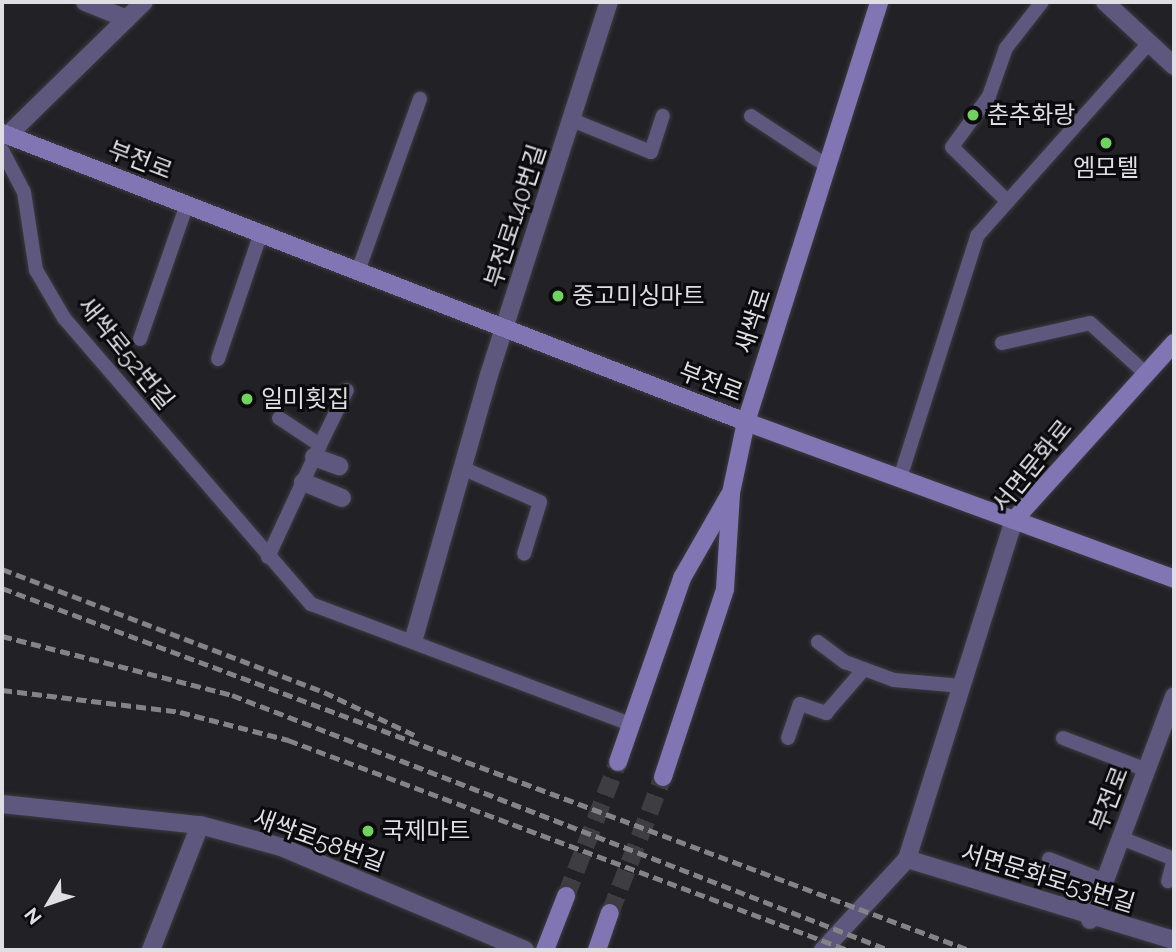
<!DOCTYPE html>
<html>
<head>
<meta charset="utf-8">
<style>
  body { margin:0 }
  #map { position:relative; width:1176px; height:952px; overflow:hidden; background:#212126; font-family:Raleway,"Noto Sans KR",sans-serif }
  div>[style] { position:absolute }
  .secondary-tunnel>* { height:18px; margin-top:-9px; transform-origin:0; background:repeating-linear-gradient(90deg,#3e3d42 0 18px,transparent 0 27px) }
  .roads { filter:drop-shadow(0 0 2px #3c3b40) drop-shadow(0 0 2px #3c3b40) }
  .service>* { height:14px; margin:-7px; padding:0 7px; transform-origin:7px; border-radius:7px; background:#5e587e }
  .minor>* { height:18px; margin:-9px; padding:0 9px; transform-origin:9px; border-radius:9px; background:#5e587e }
  .tertiary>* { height:18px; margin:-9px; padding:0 9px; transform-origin:9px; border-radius:9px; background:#5e587e }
  .secondary>* { height:18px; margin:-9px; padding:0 9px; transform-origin:9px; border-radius:9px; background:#8176b3 }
  .rail>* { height:5px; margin-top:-2.5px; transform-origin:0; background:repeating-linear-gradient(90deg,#848388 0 10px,transparent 0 15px) }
  .dots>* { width:19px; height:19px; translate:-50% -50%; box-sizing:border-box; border:4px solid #0b0b0d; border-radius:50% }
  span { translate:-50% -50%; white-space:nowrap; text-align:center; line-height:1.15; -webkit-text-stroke:6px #0b0b0d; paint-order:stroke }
  .poi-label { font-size:24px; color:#dfdee2 }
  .left { translate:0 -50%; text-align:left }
  .street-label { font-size:24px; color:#dfdee2 }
  .frame { position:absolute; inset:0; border:4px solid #dfdee2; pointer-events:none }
  .north { position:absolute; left:14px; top:868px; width:70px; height:70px; -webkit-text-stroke:5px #0b0b0d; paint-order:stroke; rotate:231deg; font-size:19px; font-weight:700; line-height:28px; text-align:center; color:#dfdee2 }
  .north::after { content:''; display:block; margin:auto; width:24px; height:32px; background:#dfdee2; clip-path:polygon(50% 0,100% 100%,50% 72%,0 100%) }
</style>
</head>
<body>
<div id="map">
  <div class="secondary-tunnel">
    <i style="left:566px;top:896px;width:144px;rotate:-68.8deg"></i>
    <i style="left:610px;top:913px;width:146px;rotate:-68.7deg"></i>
  </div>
  <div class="roads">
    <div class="service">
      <i style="left:751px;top:116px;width:91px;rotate:33.3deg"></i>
      <i style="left:572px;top:120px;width:85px;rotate:22.1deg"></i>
      <i style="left:651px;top:152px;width:38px;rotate:-72deg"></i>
      <i style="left:2px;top:150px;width:47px;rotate:62.4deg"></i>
      <i style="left:24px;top:192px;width:79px;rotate:81.3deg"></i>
      <i style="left:36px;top:270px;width:56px;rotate:59.7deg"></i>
      <i style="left:64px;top:318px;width:378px;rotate:49.2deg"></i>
      <i style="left:311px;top:604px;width:341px;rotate:20.6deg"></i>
      <i style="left:1005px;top:199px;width:74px;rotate:-135.5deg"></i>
      <i style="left:952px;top:147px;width:63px;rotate:-54deg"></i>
      <i style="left:989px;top:96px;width:51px;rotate:-70.5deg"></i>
      <i style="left:1006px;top:48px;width:58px;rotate:-52deg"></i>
      <i style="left:358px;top:271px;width:183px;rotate:-70.2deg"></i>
      <i style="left:140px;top:339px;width:143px;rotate:-70.8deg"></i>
      <i style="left:1002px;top:343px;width:90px;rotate:-12.8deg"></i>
      <i style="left:1090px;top:323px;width:73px;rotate:42.2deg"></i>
      <i style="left:218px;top:359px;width:133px;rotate:-71.2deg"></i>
      <i style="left:320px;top:445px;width:61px;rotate:-63.9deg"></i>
      <i style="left:462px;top:468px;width:85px;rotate:23.6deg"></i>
      <i style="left:540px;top:502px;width:54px;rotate:107.1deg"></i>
      <i style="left:900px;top:478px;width:254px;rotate:-72.3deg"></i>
      <i style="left:977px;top:236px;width:259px;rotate:-48.3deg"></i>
      <i style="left:268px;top:557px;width:123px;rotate:-65.1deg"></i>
      <i style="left:320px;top:445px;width:49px;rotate:-146.6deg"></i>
      <i style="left:818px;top:642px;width:34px;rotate:37deg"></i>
      <i style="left:845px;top:662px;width:52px;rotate:20.2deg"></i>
      <i style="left:894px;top:680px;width:68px;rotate:5deg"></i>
      <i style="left:788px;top:738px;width:36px;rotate:-71deg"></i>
      <i style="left:800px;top:704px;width:28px;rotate:19deg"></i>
      <i style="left:826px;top:713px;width:58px;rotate:-49.2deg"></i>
      <i style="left:1063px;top:738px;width:90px;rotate:20.9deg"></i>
      <i style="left:1121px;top:838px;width:57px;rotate:21.6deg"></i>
      <i style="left:1174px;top:859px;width:23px;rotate:105deg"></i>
      <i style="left:1049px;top:859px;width:60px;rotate:21.4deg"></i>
    </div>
    <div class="minor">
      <i style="left:85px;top:2px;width:45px;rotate:22deg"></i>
      <i style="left:1105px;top:2px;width:94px;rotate:42.8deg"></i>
      <i style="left:8px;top:135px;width:190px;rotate:-44.4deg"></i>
      <i style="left:314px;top:457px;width:27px;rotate:20deg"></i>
      <i style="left:303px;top:482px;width:42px;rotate:22.3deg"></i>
      <i style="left:414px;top:638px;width:273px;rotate:-74.1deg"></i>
      <i style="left:489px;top:375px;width:392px;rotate:-72.2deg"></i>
      <i style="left:2px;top:804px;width:199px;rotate:6.1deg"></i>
      <i style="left:200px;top:825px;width:84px;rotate:15.2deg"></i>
      <i style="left:281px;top:847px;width:265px;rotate:22.9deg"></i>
      <i style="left:907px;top:859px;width:279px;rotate:16.9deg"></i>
      <i style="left:1090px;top:920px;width:239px;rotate:-69.4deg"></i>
      <i style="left:151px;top:950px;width:134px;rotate:-68.6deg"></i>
    </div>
    <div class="tertiary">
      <i style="left:823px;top:950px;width:124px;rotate:-47.3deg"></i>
      <i style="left:907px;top:859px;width:355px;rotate:-72.5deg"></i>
    </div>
    <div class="secondary">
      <i style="left:2px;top:133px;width:798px;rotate:21.23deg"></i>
      <i style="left:746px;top:422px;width:456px;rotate:20.1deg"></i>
      <i style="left:1014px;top:520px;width:239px;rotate:-47.9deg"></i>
      <i style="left:618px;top:762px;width:195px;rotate:-70.8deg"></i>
      <i style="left:682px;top:578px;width:95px;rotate:-60.2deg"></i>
      <i style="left:663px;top:777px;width:198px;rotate:-71.7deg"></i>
      <i style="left:725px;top:589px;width:96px;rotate:-86.4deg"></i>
      <i style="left:731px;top:493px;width:73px;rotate:-78.1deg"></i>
      <i style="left:746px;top:422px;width:441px;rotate:-72.4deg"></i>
      <i style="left:545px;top:950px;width:58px;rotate:-68.7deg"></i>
      <i style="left:597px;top:950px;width:39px;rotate:-71deg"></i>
    </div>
  </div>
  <div class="rail">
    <i style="left:2px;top:569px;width:345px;rotate:20.9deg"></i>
    <i style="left:324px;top:692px;width:100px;rotate:25.5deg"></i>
    <i style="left:2px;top:588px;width:1033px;rotate:20.52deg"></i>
    <i style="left:2px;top:636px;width:237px;rotate:14.4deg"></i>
    <i style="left:232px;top:695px;width:705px;rotate:21.21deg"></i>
    <i style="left:2px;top:690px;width:179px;rotate:7deg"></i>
    <i style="left:180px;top:712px;width:112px;rotate:14.5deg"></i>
    <i style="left:288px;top:740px;width:598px;rotate:20.56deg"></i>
  </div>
  <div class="dots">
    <i style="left:973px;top:115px;background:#70d35f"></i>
    <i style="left:1106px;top:143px;background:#70d35f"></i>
    <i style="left:558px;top:296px;background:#70d35f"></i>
    <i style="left:247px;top:399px;background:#70d35f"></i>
    <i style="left:368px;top:831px;background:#70d35f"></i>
  </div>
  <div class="poi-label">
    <span class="left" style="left:987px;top:115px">춘추화랑</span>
    <span style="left:1106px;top:168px">엠모텔</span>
    <span class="left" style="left:572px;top:296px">중고미싱마트</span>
    <span class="left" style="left:261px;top:399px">일미횟집</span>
    <span class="left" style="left:382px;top:831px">국제마트</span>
  </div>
  <div class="street-label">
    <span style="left:140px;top:160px;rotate:21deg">부전로</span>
    <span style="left:515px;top:216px;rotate:-72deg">부전로140번길</span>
    <span style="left:753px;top:321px;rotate:-72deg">새싹로</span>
    <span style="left:126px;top:353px;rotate:51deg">새싹로52번길</span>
    <span style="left:711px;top:382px;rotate:21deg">부전로</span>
    <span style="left:1032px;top:466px;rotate:-51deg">서면문화로</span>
    <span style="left:1109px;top:799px;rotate:-69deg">부전로</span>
    <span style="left:319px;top:840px;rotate:20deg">새싹로58번길</span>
    <span style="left:1048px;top:878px;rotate:17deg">서면문화로53번길</span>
  </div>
  <div class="frame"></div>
  <div class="north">N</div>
</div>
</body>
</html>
